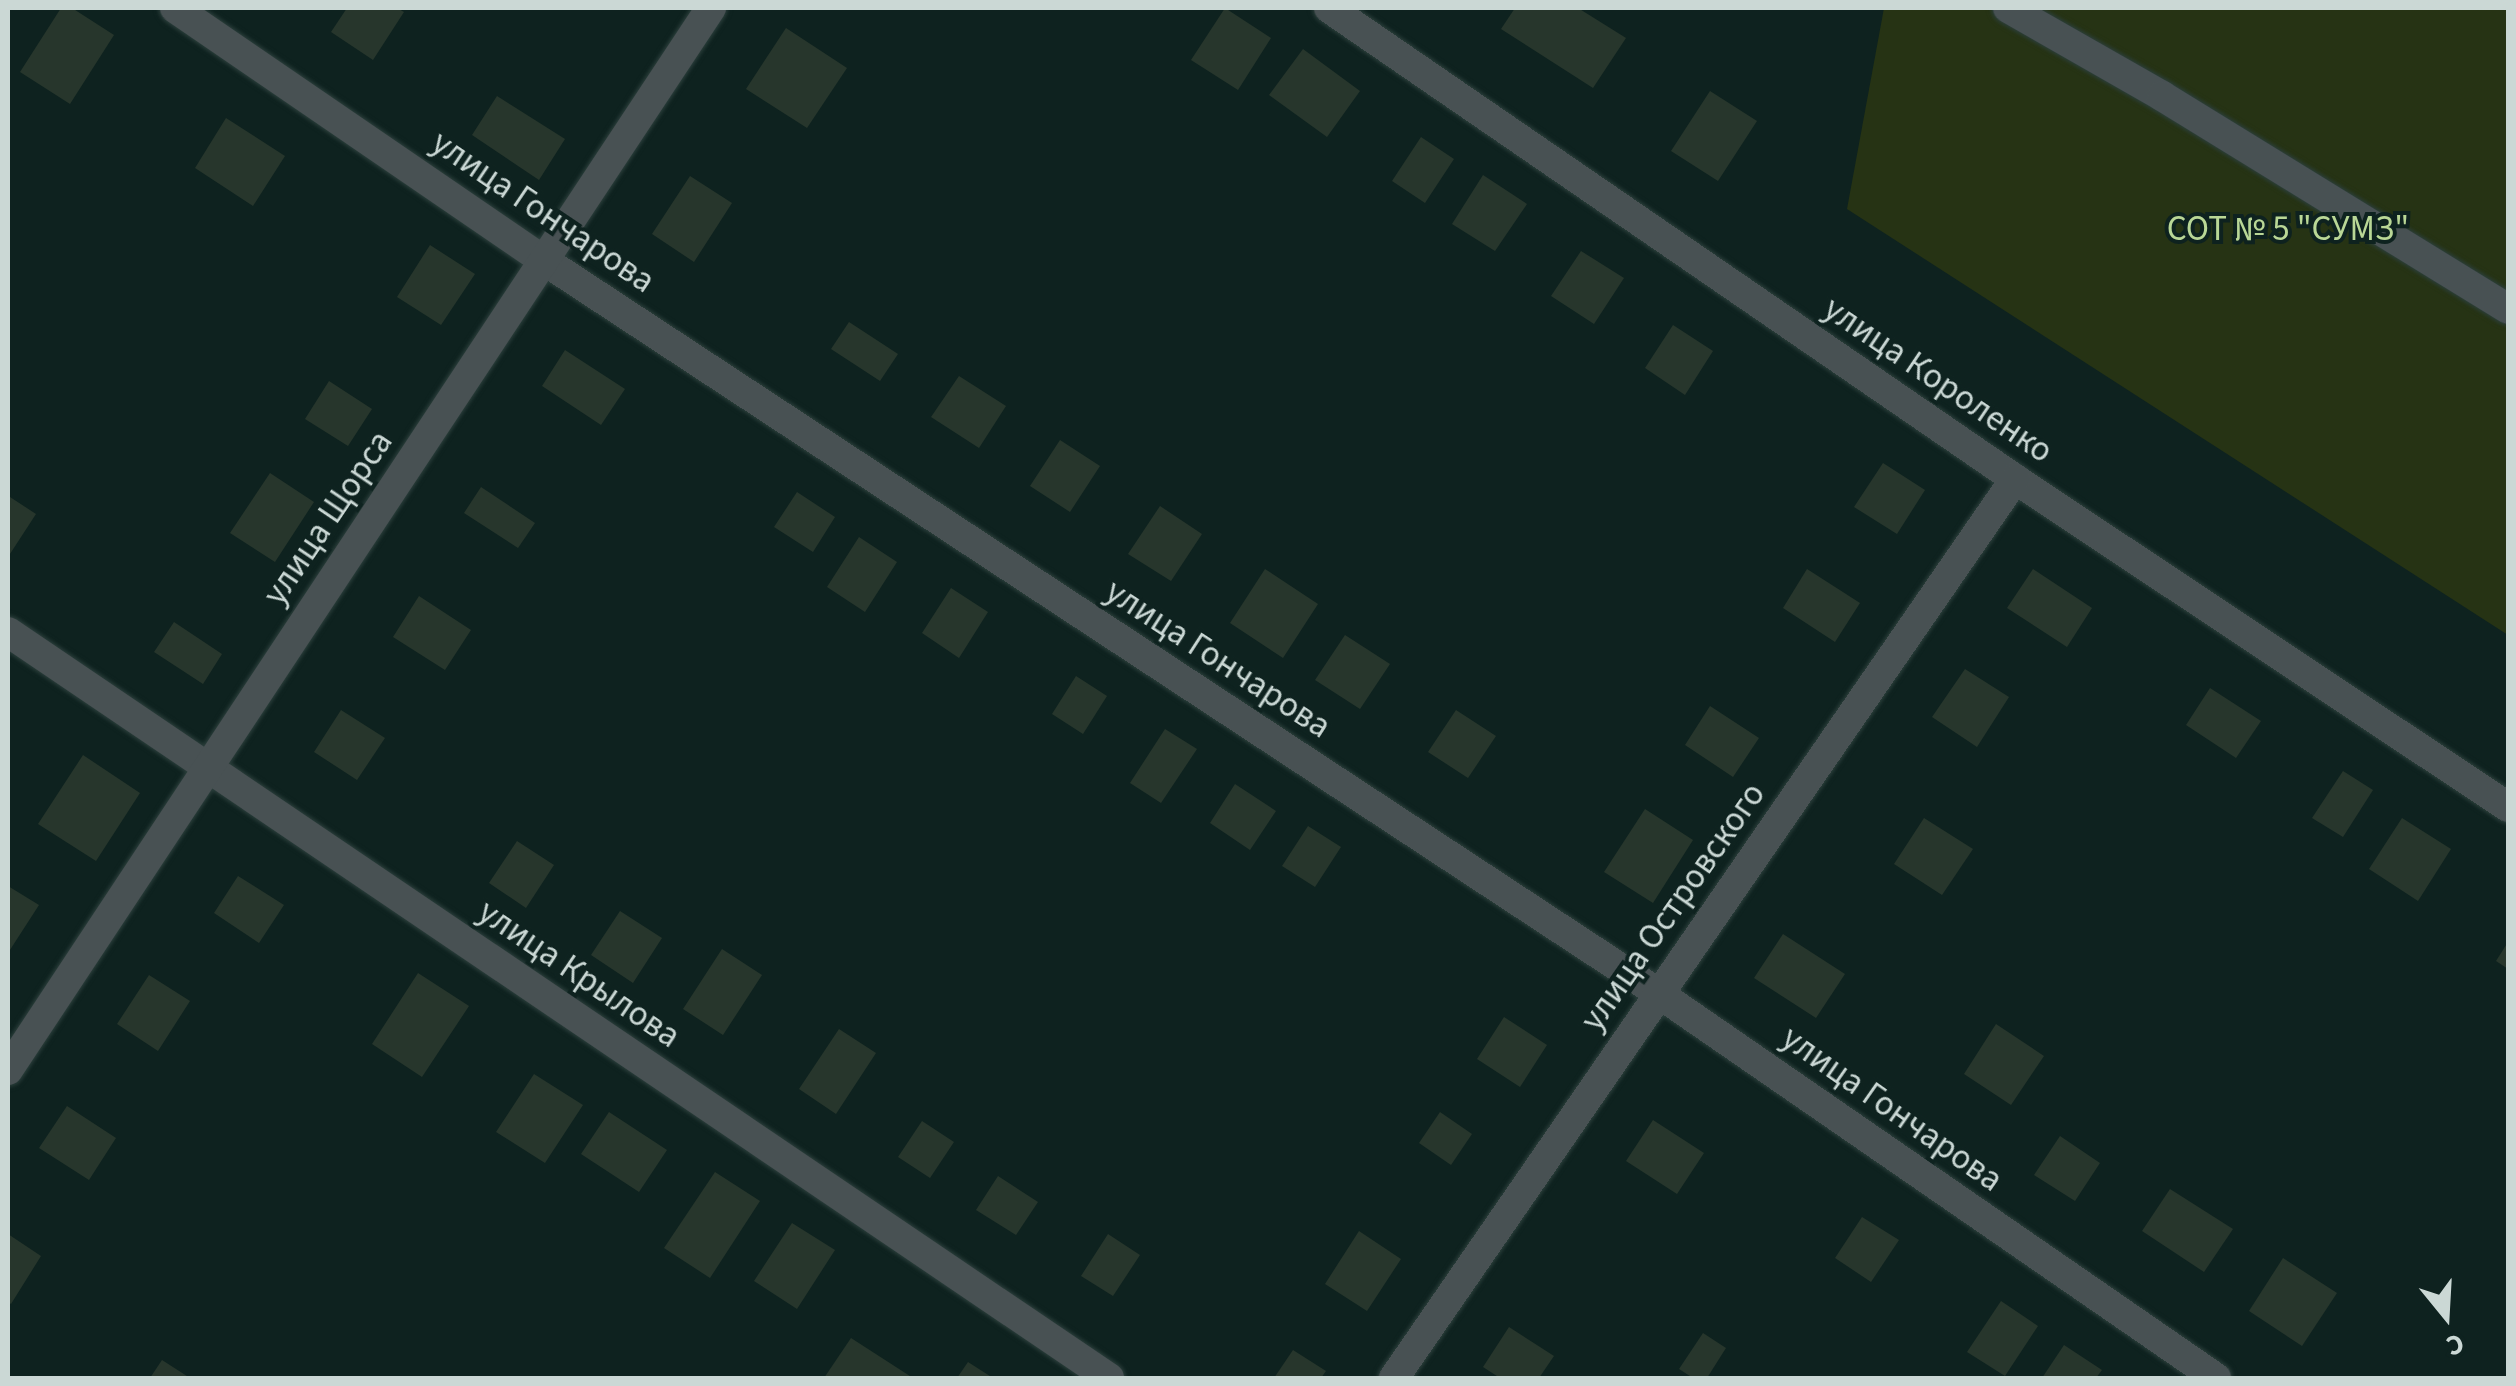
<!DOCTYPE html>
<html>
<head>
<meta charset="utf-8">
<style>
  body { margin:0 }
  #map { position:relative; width:2516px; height:1386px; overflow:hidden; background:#0e221f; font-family:"Source Sans 3",sans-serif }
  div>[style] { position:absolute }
  .green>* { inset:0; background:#263314 }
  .building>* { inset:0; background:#27362c }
  .roads { filter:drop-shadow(0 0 2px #2c3f3c) drop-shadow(0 0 2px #2c3f3c) }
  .minor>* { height:30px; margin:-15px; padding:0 15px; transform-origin:15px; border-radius:15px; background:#485153 }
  span { translate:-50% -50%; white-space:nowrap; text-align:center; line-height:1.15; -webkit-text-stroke:8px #0e221f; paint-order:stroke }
  .street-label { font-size:35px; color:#cbd8d5 }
  .park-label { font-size:35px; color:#b9d796 }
  .frame { position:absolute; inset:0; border:10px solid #cbd8d5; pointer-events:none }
  .north { position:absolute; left:2396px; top:1266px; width:100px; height:100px; -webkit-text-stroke:8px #0e221f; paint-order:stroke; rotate:162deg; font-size:28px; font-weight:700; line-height:40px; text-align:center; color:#cbd8d5 }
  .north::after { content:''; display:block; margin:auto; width:35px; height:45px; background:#cbd8d5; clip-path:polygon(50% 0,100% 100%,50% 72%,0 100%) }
</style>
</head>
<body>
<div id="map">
  <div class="green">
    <i style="clip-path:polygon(1884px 8px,2508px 8px,2508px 635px,1847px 209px)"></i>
  </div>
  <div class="building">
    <i style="clip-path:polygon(61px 8px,72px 8px,114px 35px,70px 104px,20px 72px)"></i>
    <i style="clip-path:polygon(347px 8px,397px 8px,404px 12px,373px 60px,331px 32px)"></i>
    <i style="clip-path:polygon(1225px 8px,1271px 38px,1238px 90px,1191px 60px)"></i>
    <i style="clip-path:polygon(1515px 8px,1578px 8px,1626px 38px,1593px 88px,1501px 29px)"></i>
    <i style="clip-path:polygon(786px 28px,847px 68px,807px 128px,746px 89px)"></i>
    <i style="clip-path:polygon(1303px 49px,1360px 91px,1327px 137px,1269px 95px)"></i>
    <i style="clip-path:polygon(1710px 91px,1757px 121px,1718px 181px,1671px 151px)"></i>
    <i style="clip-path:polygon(497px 96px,565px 139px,539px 180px,472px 135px)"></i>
    <i style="clip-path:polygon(226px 118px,285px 156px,253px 206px,195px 168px)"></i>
    <i style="clip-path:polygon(1421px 137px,1454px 159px,1425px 203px,1392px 181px)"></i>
    <i style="clip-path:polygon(1483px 175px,1527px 204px,1495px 251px,1452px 224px)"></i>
    <i style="clip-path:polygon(690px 176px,732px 203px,694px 262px,652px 234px)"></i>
    <i style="clip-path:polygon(430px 245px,475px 274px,441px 325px,397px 297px)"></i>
    <i style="clip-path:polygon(1581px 251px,1624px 278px,1594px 324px,1551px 296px)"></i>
    <i style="clip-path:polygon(849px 322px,898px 354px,880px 381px,831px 349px)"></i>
    <i style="clip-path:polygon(1673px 325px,1713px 351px,1685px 395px,1645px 368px)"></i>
    <i style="clip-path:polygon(565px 350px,625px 389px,601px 425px,542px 386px)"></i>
    <i style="clip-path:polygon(959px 376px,1006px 406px,979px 448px,931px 417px)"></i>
    <i style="clip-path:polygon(329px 381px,372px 409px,348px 446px,305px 419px)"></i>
    <i style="clip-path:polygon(1060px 440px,1100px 466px,1070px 512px,1030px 486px)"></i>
    <i style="clip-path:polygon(1883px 463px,1925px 490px,1897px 534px,1854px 507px)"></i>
    <i style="clip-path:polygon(270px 473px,314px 502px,275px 562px,230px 533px)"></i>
    <i style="clip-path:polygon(481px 487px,535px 523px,518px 548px,464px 513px)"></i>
    <i style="clip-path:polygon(797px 492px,835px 517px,813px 552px,774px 527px)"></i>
    <i style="clip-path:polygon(10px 497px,36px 514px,8px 557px,8px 501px)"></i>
    <i style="clip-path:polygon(1160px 506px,1202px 534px,1171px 581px,1128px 554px)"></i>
    <i style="clip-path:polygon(859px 537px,897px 562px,865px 612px,827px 587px)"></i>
    <i style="clip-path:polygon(1265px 569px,1318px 604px,1283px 658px,1230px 623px)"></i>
    <i style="clip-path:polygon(1807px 569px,1860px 603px,1835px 642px,1783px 608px)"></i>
    <i style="clip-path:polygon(2033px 569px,2092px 608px,2067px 647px,2007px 608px)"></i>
    <i style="clip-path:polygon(951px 588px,988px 612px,959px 658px,922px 633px)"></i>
    <i style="clip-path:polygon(419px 596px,471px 630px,445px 670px,393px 637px)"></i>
    <i style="clip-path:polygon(174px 622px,222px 654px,203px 684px,154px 652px)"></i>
    <i style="clip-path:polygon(1345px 635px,1390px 664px,1360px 709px,1315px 680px)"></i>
    <i style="clip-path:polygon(1965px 669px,2009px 697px,1977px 747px,1932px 717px)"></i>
    <i style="clip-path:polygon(1076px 676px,1107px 696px,1083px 734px,1052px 714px)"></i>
    <i style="clip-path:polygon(2210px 688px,2261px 721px,2236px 758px,2186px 725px)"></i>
    <i style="clip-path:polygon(1710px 706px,1759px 738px,1733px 777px,1685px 745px)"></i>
    <i style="clip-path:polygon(341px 710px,385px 738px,357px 780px,314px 752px)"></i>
    <i style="clip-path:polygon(1456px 710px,1496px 736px,1468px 778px,1428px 752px)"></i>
    <i style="clip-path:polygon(1165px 729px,1197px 749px,1161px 803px,1130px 783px)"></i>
    <i style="clip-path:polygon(83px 755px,140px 793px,96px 861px,38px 824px)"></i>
    <i style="clip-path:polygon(2343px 771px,2373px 790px,2343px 837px,2312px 818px)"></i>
    <i style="clip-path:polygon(1235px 784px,1276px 811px,1250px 850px,1210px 823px)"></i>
    <i style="clip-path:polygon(1645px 809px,1693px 840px,1653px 903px,1604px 872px)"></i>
    <i style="clip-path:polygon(1924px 818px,1973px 849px,1942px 895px,1894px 864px)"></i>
    <i style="clip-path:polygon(2402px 818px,2451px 849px,2418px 901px,2369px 869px)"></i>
    <i style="clip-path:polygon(1308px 826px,1341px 847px,1315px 887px,1282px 866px)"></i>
    <i style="clip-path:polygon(517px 841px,554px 865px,526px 908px,489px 883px)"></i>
    <i style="clip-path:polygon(238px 876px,284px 905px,259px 943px,214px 913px)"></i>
    <i style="clip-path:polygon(8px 886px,39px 905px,8px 953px)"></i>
    <i style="clip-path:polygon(620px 911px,662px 938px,633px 983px,591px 955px)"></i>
    <i style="clip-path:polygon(1783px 934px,1845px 974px,1816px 1018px,1754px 978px)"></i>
    <i style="clip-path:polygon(2508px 942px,2508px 969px,2496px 961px)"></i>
    <i style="clip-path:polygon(722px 949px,762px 975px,723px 1035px,683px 1009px)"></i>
    <i style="clip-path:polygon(418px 973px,469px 1006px,422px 1077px,372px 1044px)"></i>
    <i style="clip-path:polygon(149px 975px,190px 1001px,158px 1051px,117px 1024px)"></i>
    <i style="clip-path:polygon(1504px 1017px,1547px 1045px,1520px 1087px,1477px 1059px)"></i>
    <i style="clip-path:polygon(1996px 1024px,2044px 1056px,2011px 1105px,1964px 1074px)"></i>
    <i style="clip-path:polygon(839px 1029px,876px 1053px,836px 1114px,799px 1089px)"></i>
    <i style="clip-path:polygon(534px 1074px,583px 1105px,545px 1163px,496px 1132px)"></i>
    <i style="clip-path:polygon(67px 1106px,116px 1138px,89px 1180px,39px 1148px)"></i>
    <i style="clip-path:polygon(609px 1112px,667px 1150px,639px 1192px,581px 1154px)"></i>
    <i style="clip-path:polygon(1440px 1112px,1472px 1134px,1451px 1165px,1419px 1143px)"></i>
    <i style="clip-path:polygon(1653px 1120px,1704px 1153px,1677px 1194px,1626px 1161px)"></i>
    <i style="clip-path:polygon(922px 1121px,954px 1142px,930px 1178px,898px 1157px)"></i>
    <i style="clip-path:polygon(2060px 1136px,2100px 1163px,2075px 1201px,2034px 1175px)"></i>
    <i style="clip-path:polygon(715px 1172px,760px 1201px,710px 1278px,664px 1248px)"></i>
    <i style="clip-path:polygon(998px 1176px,1038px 1202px,1016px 1235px,976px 1210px)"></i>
    <i style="clip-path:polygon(2170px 1189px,2233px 1229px,2204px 1272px,2142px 1231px)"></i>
    <i style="clip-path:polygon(1862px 1217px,1899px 1240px,1871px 1282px,1835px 1258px)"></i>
    <i style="clip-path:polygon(792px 1223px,835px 1250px,797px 1309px,754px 1281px)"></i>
    <i style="clip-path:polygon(1359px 1231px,1401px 1259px,1367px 1311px,1325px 1284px)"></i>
    <i style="clip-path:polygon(8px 1234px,41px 1256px,11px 1304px,8px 1302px)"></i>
    <i style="clip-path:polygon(1108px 1234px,1140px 1255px,1113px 1296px,1081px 1276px)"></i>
    <i style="clip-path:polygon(2283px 1258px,2337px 1293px,2302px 1346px,2249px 1311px)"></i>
    <i style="clip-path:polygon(2001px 1301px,2038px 1326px,2005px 1376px,1967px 1352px)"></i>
    <i style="clip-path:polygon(1509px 1327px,1554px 1356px,1539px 1378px,1500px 1378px,1483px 1367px)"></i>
    <i style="clip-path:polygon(1703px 1333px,1726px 1348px,1707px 1378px,1693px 1378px,1679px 1369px)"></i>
    <i style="clip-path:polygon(851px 1338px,913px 1378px,824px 1378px)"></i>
    <i style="clip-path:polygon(2064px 1345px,2102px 1370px,2096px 1378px,2042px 1378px)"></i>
    <i style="clip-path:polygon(1293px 1350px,1326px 1371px,1321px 1378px,1274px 1378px)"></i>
    <i style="clip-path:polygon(162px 1360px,190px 1378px,150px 1378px)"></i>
    <i style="clip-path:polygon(968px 1362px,993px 1378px,957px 1378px)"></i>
  </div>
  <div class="roads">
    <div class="minor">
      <i style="left:175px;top:8px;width:448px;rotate:34.4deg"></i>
      <i style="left:545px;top:261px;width:1332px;rotate:33.33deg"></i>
      <i style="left:1658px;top:993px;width:678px;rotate:34.6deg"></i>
      <i style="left:1329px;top:8px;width:832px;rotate:34.47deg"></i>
      <i style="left:2015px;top:479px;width:592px;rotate:33.64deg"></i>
      <i style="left:2008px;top:8px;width:177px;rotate:29.7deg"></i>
      <i style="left:2162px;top:96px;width:406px;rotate:31.6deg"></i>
      <i style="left:8px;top:632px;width:1330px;rotate:34.12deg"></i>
      <i style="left:8px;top:1070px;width:1274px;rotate:-56.5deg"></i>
      <i style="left:1394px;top:1378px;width:1093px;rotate:-55.36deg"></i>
    </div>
  </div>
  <div class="street-label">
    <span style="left:543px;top:212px;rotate:34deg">улица Гончарова</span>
    <span style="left:1938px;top:380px;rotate:34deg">улица Короленко</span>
    <span style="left:328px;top:518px;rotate:-56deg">улица Щорса</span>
    <span style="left:1218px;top:659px;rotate:33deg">улица Гончарова</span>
    <span style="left:1673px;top:907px;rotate:-55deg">улица Островского</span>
    <span style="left:579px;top:974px;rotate:34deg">улица Крылова</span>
    <span style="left:1892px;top:1109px;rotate:35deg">улица Гончарова</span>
  </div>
  <div class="park-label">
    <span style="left:2288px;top:229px">СОТ № 5 "СУМЗ"</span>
  </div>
  <div class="frame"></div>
  <div class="north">С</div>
</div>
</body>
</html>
